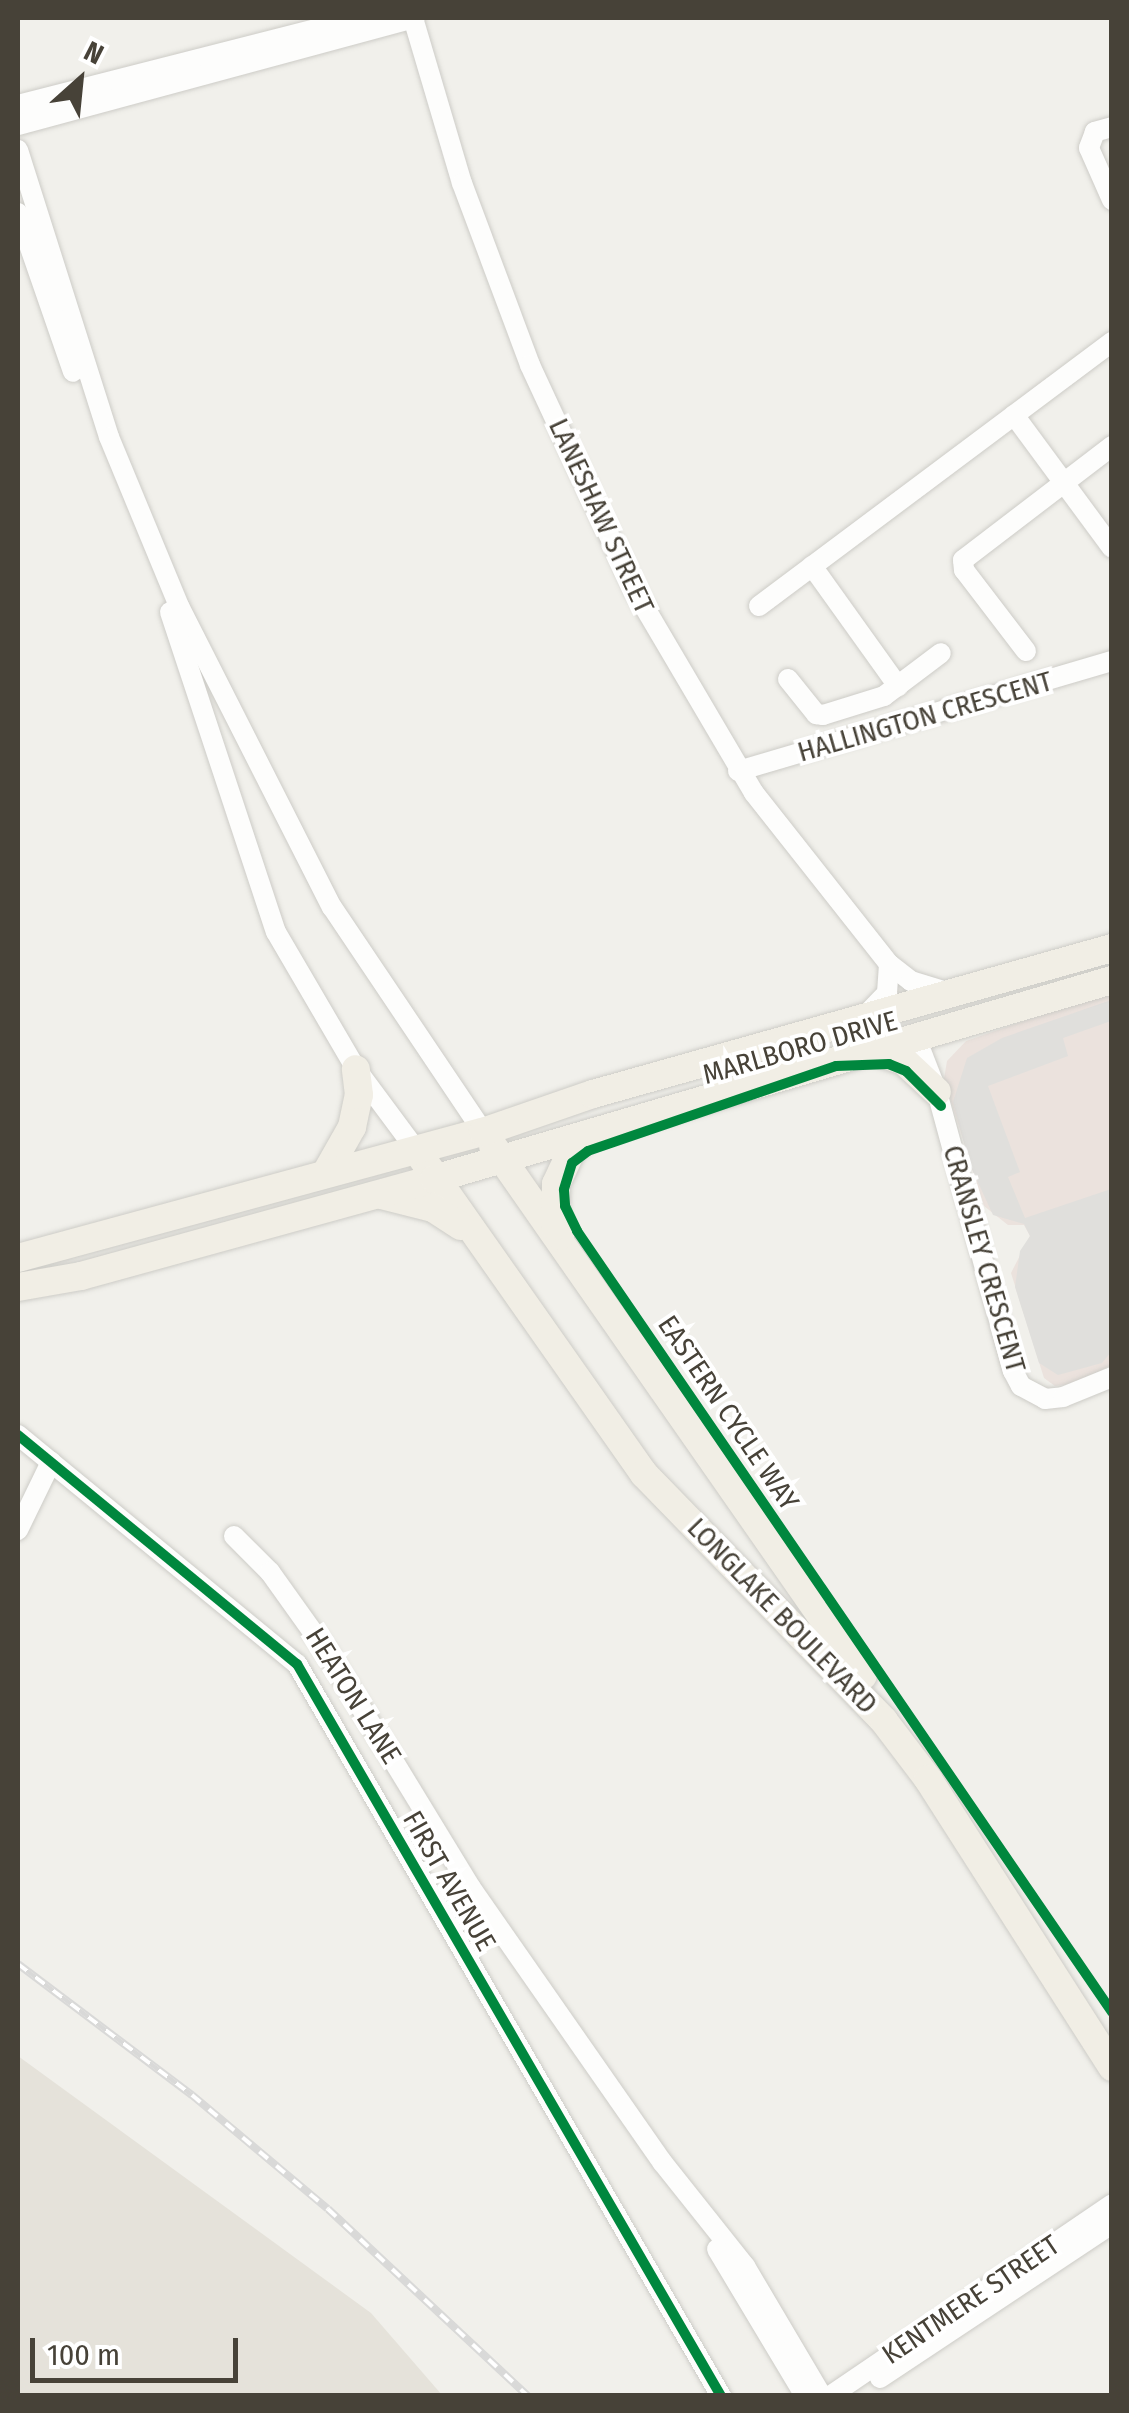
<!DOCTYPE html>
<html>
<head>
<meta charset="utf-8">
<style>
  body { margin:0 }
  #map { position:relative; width:1129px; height:2413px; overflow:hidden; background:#f1f0eb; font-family:"Fira Sans Condensed",sans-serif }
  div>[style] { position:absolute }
  .residential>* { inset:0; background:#e5e2da }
  .medical>* { inset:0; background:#ebe2dd }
  .parking>* { inset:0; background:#e0dfdc }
  .roads { filter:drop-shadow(0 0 2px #cdccc7) drop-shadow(0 0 2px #cdccc7) }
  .minor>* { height:20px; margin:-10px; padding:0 10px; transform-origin:10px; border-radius:10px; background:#fdfdfc }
  .major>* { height:28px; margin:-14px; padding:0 14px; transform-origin:14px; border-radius:14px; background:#f1eee5 }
  .rail>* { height:8px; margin-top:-4px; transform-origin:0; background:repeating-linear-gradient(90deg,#fff 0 11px,#d9d9d8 0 22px); box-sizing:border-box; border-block:2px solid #d9d9d8 }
  .cycleway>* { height:10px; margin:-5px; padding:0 5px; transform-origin:5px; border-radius:5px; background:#00873e }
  span { translate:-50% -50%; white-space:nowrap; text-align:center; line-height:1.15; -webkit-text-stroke:8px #fff; paint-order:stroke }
  .street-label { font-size:28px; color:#474238 }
  .frame { position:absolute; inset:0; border:20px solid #474238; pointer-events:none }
  .north { position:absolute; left:30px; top:30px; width:100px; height:100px; -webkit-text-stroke:8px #fff; paint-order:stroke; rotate:27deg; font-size:28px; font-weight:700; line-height:40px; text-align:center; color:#474238 }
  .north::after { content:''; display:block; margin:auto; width:35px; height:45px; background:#474238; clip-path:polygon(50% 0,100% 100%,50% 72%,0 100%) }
  .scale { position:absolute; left:30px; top:2338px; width:208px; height:45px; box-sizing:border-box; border:5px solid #474238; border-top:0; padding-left:12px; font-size:30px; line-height:35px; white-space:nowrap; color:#474238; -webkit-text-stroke:8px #fff; paint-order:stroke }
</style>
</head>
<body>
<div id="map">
  <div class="residential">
    <i style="clip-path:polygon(18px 2056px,371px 2313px,442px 2395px,18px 2395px)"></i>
  </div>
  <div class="medical">
    <i style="clip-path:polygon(1111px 991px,1111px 1365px,1078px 1383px,1055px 1386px,1044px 1378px,1011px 1273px,1030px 1236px,1024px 1225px,1008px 1225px,984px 1206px,944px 1079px,947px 1061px,966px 1041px)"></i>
  </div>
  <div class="parking">
    <i style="clip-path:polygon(1111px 1000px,1111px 1021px,1063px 1038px,1068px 1056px,988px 1086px,1020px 1172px,1008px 1177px,1025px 1218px,1111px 1189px,1111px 1352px,1102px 1363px,1058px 1375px,1039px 1363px,1015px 1287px,1020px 1251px,1030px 1236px,1024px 1224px,993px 1215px,970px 1165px,953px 1102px,967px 1058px,1002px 1038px)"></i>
  </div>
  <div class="roads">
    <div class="minor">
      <i style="left:413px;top:18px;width:172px;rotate:73.5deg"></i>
      <i style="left:462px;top:183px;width:194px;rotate:69.5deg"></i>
      <i style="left:530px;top:365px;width:249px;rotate:65.1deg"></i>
      <i style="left:635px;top:591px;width:234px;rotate:59.5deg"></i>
      <i style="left:754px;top:793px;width:218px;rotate:51.7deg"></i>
      <i style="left:889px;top:964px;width:28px;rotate:38deg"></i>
      <i style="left:911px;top:981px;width:41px;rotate:17.1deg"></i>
      <i style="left:18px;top:105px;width:352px;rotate:-14.3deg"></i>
      <i style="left:18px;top:125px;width:411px;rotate:-15.1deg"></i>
      <i style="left:1112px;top:127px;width:18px;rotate:164deg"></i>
      <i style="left:1095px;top:132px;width:17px;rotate:111deg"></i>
      <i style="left:1089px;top:148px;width:57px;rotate:66.1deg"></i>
      <i style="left:18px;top:150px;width:301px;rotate:72.4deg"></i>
      <i style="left:109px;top:437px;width:183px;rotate:67.5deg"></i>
      <i style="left:179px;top:606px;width:338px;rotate:63.1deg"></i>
      <i style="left:332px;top:907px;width:271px;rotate:56.1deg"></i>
      <i style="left:18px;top:213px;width:168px;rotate:70.9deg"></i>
      <i style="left:1014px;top:415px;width:165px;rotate:53.6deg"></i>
      <i style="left:812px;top:566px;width:148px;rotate:54.4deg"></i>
      <i style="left:759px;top:606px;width:441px;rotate:-36.8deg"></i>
      <i style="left:170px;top:612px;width:337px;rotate:71.7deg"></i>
      <i style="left:276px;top:932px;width:159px;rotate:59.7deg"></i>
      <i style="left:356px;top:1069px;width:102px;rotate:53.4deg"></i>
      <i style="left:1026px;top:651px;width:102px;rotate:-127.4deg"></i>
      <i style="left:964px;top:570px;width:10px;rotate:-96deg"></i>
      <i style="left:963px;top:560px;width:188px;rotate:-37.4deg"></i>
      <i style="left:788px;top:679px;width:45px;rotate:51.3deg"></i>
      <i style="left:816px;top:714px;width:7px;rotate:8deg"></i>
      <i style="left:823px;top:715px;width:64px;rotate:-17.3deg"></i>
      <i style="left:884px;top:696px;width:71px;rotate:-37deg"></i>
      <i style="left:738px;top:771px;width:390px;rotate:-16.4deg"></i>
      <i style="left:865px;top:1016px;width:32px;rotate:-46deg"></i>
      <i style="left:887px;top:993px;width:29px;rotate:-86deg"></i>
      <i style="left:916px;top:1038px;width:58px;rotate:68.7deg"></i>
      <i style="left:937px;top:1092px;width:289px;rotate:74.8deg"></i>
      <i style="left:1013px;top:1371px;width:17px;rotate:62deg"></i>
      <i style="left:1021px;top:1386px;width:27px;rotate:28deg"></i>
      <i style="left:1045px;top:1399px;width:18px;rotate:-6deg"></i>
      <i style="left:1063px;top:1397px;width:53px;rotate:-22.2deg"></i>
      <i style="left:18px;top:1435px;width:361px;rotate:39.4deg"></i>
      <i style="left:297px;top:1664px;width:846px;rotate:59.92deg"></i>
      <i style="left:18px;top:1530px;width:76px;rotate:-64.1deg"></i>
      <i style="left:234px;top:1536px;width:51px;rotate:45deg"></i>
      <i style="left:270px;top:1572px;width:98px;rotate:54.5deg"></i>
      <i style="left:327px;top:1652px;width:276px;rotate:58.6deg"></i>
      <i style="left:471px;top:1888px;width:335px;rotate:55.1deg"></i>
      <i style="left:663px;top:2163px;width:132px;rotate:51.5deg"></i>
      <i style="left:745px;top:2266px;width:151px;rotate:59.4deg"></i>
      <i style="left:717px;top:2249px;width:171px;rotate:59.1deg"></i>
      <i style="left:880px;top:2378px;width:278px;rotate:-33.6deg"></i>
      <i style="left:830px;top:2396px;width:341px;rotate:-34.2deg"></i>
    </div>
    <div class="major">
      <i style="left:871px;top:1050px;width:35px;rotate:18deg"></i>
      <i style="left:904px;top:1061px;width:45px;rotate:43.2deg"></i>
      <i style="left:493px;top:1146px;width:646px;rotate:55.08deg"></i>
      <i style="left:417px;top:1151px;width:395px;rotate:54.9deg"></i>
      <i style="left:644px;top:1474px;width:344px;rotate:45.8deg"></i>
      <i style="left:884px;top:1721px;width:73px;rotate:52.8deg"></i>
      <i style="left:928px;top:1779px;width:342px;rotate:57.4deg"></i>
      <i style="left:326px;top:1173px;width:53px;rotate:-60.5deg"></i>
      <i style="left:352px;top:1127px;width:33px;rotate:-78deg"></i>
      <i style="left:359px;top:1095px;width:26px;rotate:-97deg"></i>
      <i style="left:381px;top:1195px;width:54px;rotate:14deg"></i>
      <i style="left:433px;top:1208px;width:33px;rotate:33deg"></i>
      <i style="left:560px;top:1236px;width:11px;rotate:-117deg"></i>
      <i style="left:555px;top:1226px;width:42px;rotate:-88.6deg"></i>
      <i style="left:556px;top:1184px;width:38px;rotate:-65deg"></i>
      <i style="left:572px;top:1150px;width:23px;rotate:-45deg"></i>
      <i style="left:18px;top:1258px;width:482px;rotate:-15.2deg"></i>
      <i style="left:483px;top:1132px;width:116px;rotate:-19.1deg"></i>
      <i style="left:593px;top:1094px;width:539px;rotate:-15.71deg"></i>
      <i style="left:18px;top:1287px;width:64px;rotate:-9.9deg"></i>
      <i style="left:81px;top:1276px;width:366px;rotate:-15.4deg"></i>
      <i style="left:434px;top:1179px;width:707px;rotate:-16.36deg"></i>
    </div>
  </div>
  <div class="rail">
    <i style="left:18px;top:1964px;width:218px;rotate:37deg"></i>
    <i style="left:192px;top:2095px;width:177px;rotate:40deg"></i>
    <i style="left:328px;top:2209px;width:274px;rotate:43.1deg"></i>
  </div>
  <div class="cycleway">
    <i style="left:941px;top:1106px;width:49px;rotate:-135deg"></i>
    <i style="left:906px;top:1071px;width:18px;rotate:-158deg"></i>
    <i style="left:889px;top:1064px;width:53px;rotate:177.8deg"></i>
    <i style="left:836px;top:1066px;width:262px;rotate:161.1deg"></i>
    <i style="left:588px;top:1151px;width:20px;rotate:143deg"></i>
    <i style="left:572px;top:1163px;width:28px;rotate:107deg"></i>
    <i style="left:564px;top:1190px;width:16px;rotate:86deg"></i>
    <i style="left:565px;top:1206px;width:28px;rotate:64deg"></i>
    <i style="left:577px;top:1231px;width:947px;rotate:55.59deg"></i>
    <i style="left:18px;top:1435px;width:361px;rotate:39.4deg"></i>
    <i style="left:297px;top:1664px;width:846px;rotate:59.92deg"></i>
  </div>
  <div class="street-label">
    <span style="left:601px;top:516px;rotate:65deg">LANESHAW STREET</span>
    <span style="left:925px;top:717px;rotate:-16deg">HALLINGTON CRESCENT</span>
    <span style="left:800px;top:1048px;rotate:-16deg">MARLBORO DRIVE</span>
    <span style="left:984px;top:1259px;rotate:74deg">CRANSLEY CRESCENT</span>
    <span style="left:728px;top:1413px;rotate:56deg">EASTERN CYCLE WAY</span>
    <span style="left:782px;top:1616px;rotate:46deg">LONGLAKE BOULEVARD</span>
    <span style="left:353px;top:1696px;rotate:58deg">HEATON LANE</span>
    <span style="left:449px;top:1881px;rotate:60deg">FIRST AVENUE</span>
    <span style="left:971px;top:2300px;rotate:-34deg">KENTMERE STREET</span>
  </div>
  <div class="frame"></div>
  <div class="north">N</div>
  <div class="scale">100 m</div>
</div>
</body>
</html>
